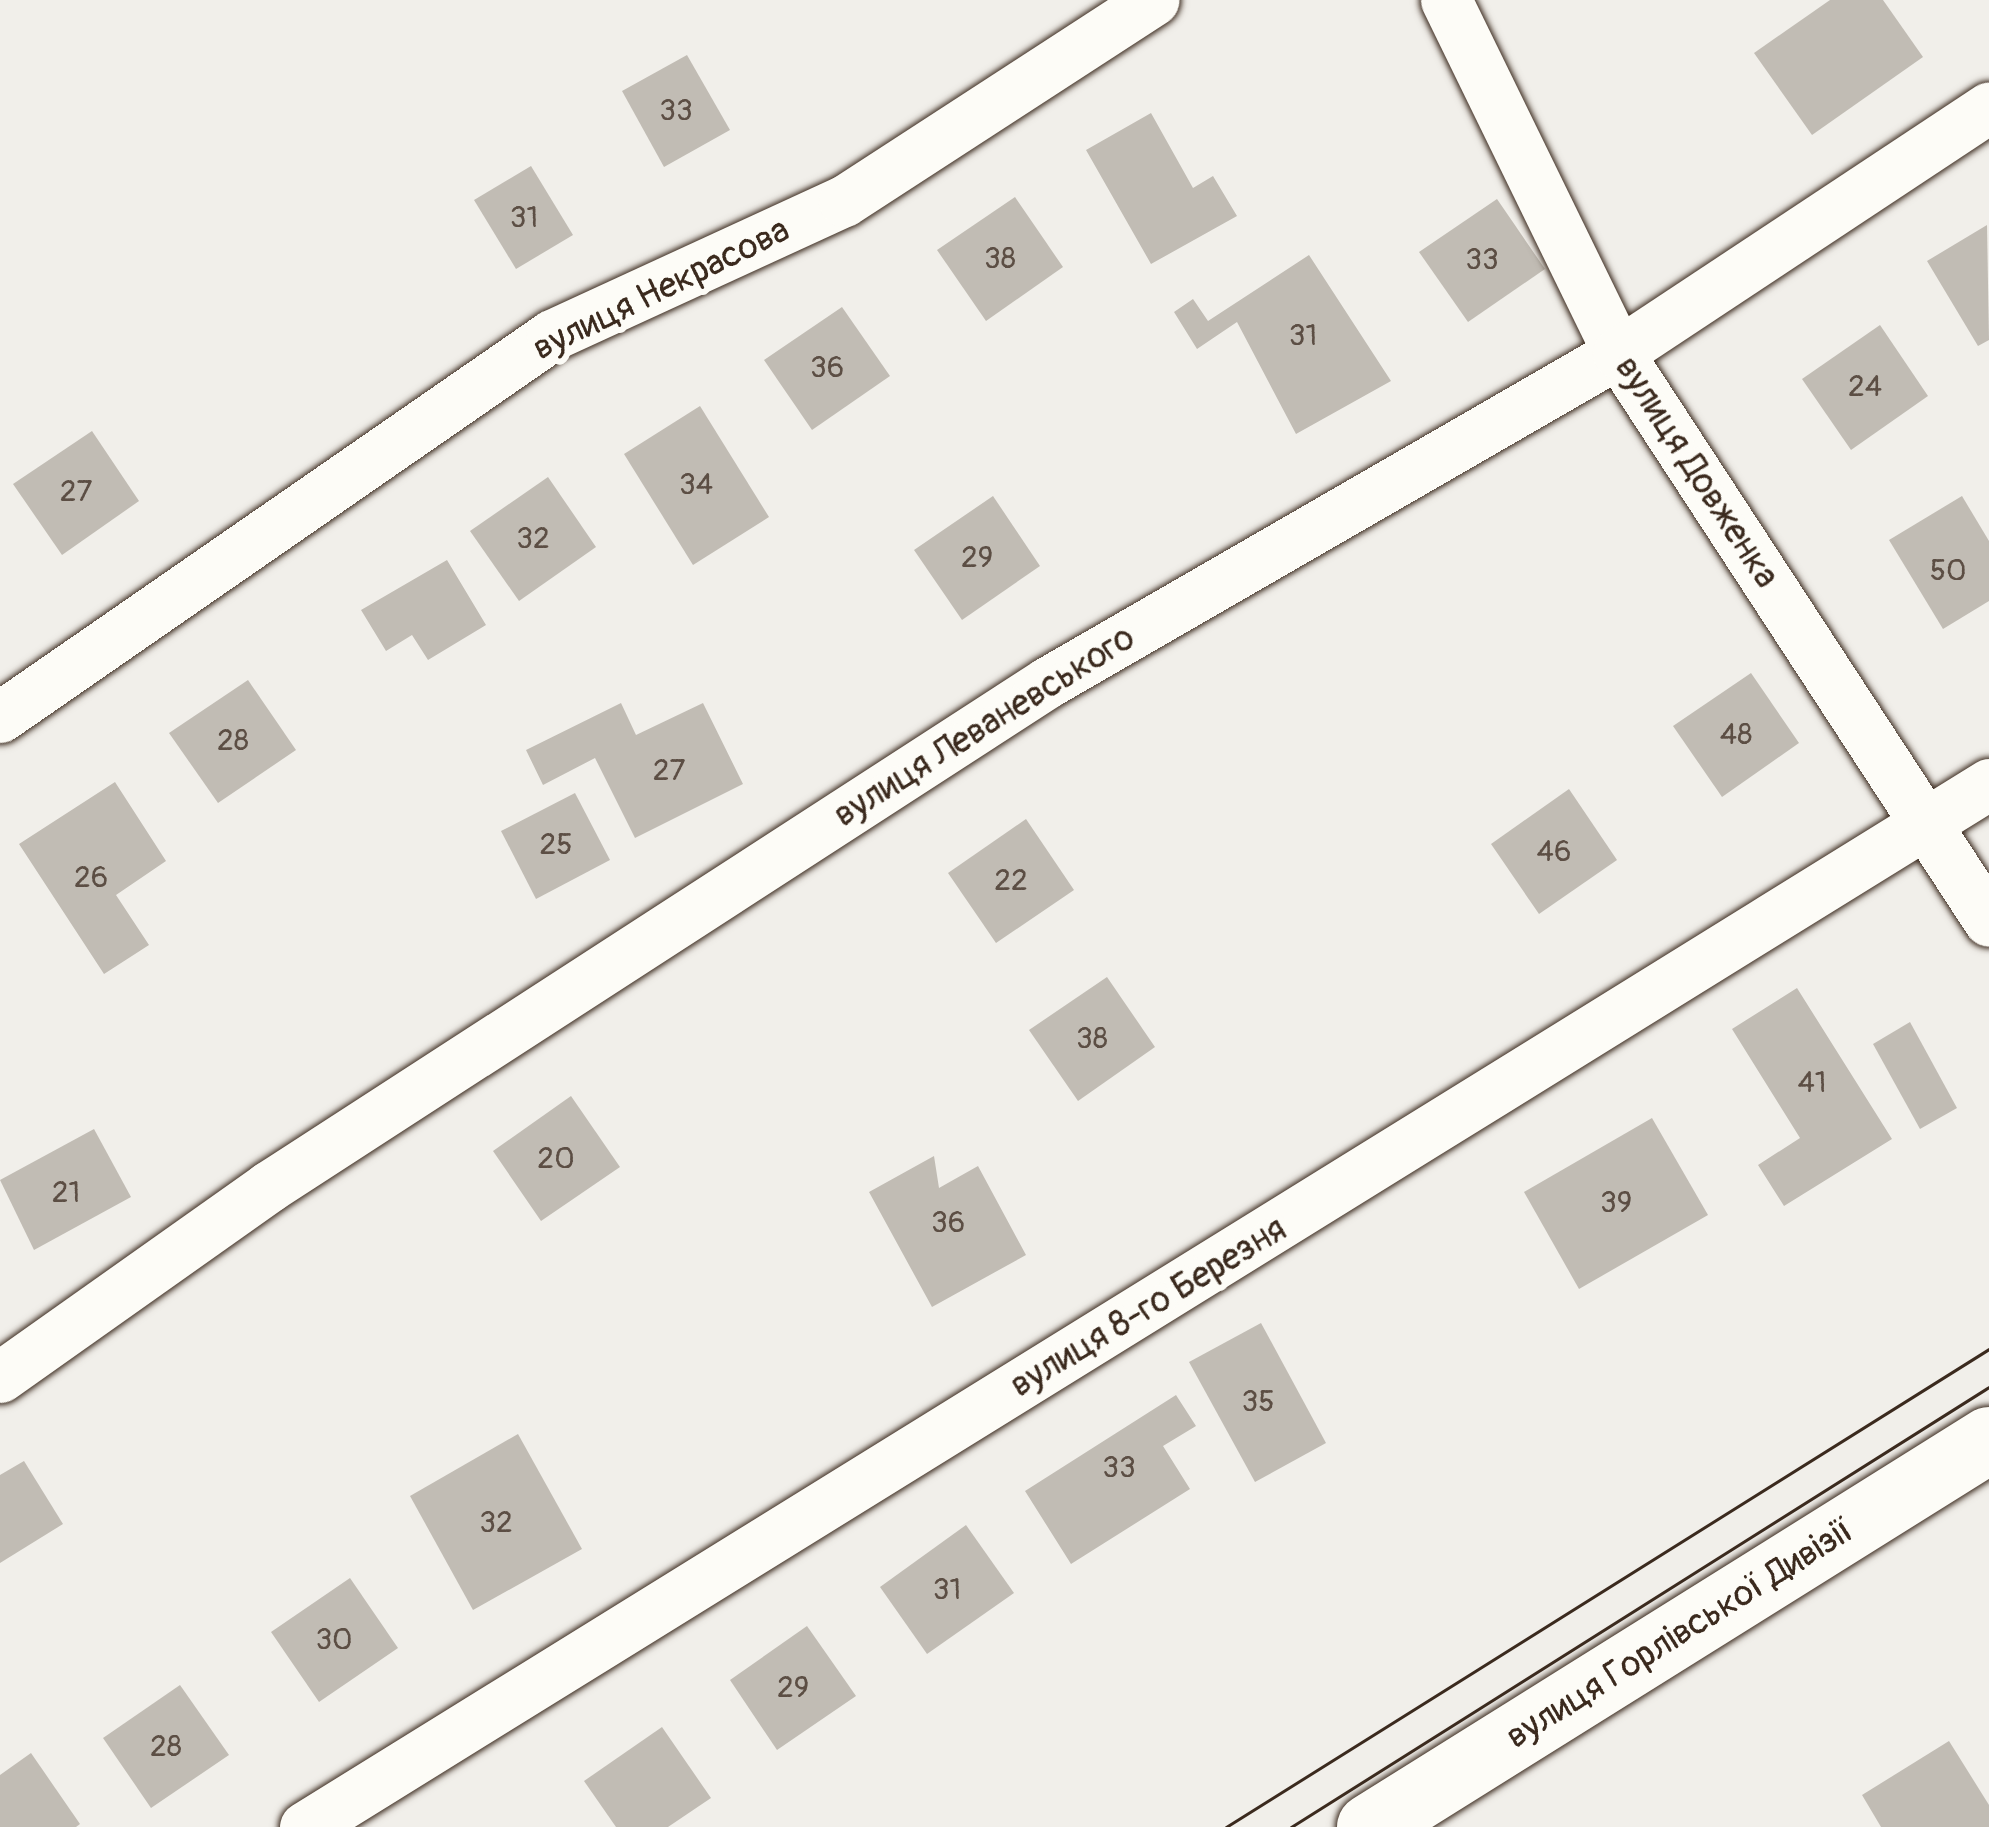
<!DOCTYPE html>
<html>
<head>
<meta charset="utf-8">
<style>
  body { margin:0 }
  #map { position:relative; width:1989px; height:1827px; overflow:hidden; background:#f1efea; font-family:Pangolin,sans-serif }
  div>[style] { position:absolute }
  .building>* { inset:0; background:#c1bcb4 }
  .roads { filter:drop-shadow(0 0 3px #3b2a1e) drop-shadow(0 0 3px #3b2a1e) }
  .minor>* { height:51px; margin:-25.5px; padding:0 25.5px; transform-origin:25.5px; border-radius:25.5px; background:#fdfcf7 }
  .secondary>* { height:66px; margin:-33px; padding:0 33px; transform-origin:33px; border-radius:33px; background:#fdfcf7 }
  .tram>* { height:3px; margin:-1.5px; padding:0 1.5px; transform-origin:1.5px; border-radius:1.5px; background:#3b2a1e }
  span { translate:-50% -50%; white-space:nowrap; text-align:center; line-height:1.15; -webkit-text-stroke:12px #fdfcf7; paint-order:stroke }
  .number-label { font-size:30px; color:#5c4e44 }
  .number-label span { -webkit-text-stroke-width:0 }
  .street-label { font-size:36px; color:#3b2a1e }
</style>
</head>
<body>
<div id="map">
  <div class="building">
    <i style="clip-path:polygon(1830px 0,1883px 0,1923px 57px,1812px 135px,1754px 53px)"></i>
    <i style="clip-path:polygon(687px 55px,730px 130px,664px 167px,622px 91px)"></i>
    <i style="clip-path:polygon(1151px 113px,1193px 188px,1213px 176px,1237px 216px,1151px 264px,1086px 150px)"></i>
    <i style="clip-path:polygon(531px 166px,573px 235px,516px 269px,474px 200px)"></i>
    <i style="clip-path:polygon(1015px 197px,1063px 267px,986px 321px,937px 250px)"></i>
    <i style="clip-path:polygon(1497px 199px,1545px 269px,1468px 322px,1419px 252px)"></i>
    <i style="clip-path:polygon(1987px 225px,1989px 340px,1978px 346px,1927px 261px)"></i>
    <i style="clip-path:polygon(1309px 255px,1391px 381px,1296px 434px,1237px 322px,1197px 349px,1174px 312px,1193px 299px,1208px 321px)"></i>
    <i style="clip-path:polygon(842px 307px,890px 376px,812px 430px,764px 360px)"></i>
    <i style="clip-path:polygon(1880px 325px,1928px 396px,1851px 450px,1802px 379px)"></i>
    <i style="clip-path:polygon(700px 406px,769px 517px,693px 565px,624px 454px)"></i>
    <i style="clip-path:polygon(92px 431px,139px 501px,62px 555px,13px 484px)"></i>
    <i style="clip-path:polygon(548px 477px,596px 547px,519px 601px,470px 531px)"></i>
    <i style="clip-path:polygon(993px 496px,1040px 566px,962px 620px,914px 550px)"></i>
    <i style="clip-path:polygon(1962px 496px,1989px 541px,1989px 601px,1943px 629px,1889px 540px)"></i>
    <i style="clip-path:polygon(447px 560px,486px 625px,428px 660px,412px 635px,386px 651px,361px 610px)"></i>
    <i style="clip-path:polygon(1751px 673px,1799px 743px,1722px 797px,1673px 726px)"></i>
    <i style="clip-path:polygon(248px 680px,296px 750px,218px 803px,169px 733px)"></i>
    <i style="clip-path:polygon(621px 703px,636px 735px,703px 703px,743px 784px,635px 838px,595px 758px,543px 785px,526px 750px)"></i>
    <i style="clip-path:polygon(115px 782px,166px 861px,116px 895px,149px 945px,104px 974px,19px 844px)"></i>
    <i style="clip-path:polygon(1569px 789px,1617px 860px,1539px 914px,1491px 844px)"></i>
    <i style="clip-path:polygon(575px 793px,610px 860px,536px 899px,501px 831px)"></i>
    <i style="clip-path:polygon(1026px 819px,1074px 890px,996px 943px,948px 873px)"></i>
    <i style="clip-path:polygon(1107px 977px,1155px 1047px,1078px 1101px,1029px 1030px)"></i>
    <i style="clip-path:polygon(1797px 988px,1892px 1139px,1784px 1206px,1758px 1165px,1800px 1138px,1732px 1029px)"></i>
    <i style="clip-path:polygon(1910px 1022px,1957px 1108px,1920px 1129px,1873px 1044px)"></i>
    <i style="clip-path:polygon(571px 1096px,620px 1167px,541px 1221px,493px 1151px)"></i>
    <i style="clip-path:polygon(1652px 1118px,1708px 1215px,1579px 1289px,1524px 1192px)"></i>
    <i style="clip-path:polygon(94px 1129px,131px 1197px,34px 1250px,0 1180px)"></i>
    <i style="clip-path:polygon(934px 1156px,939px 1188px,978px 1166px,1026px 1255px,932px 1307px,869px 1192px)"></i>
    <i style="clip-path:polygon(1261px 1323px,1326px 1443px,1255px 1482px,1189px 1362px)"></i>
    <i style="clip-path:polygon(1176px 1395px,1196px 1426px,1163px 1446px,1190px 1489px,1071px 1564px,1025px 1491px)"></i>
    <i style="clip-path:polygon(518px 1434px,582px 1549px,473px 1610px,410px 1496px)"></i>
    <i style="clip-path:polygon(24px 1461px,63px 1524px,0 1563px,0 1475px)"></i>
    <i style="clip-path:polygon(966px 1525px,1014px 1593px,927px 1654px,880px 1587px)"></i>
    <i style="clip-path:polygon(350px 1578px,398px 1648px,319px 1702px,271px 1632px)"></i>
    <i style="clip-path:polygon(807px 1626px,856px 1696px,777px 1750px,730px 1680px)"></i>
    <i style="clip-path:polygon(180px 1685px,229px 1755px,151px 1808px,103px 1738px)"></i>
    <i style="clip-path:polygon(662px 1727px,711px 1798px,668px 1827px,616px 1827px,584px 1781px)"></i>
    <i style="clip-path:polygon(1949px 1741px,1989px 1805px,1989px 1827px,1881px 1827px,1862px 1795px)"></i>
    <i style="clip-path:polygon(31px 1753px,80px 1824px,76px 1827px,0 1827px,0 1775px)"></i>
  </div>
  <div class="roads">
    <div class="minor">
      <i style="left:1446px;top:0;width:393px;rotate:64deg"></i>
      <i style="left:1618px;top:353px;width:678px;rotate:56.85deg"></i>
      <i style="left:0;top:717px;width:671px;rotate:-34.68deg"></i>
      <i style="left:552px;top:335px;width:321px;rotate:-24.7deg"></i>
      <i style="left:844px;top:201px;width:369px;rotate:-33deg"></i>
      <i style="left:0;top:1377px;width:329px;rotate:-35.3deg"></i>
      <i style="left:268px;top:1187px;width:929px;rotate:-32.92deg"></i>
      <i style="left:1048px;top:682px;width:658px;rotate:-29.99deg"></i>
      <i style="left:1618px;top:353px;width:445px;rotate:-33.5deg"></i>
      <i style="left:305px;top:1827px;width:1981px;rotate:-31.77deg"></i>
    </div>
    <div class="secondary">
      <i style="left:1370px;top:1827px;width:730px;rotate:-32.01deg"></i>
    </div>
  </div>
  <div class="tram">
    <i style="left:1226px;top:1827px;width:900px;rotate:-32.07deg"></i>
    <i style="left:1291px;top:1827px;width:825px;rotate:-32.23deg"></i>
  </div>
  <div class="number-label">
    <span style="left:676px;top:111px">33</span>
    <span style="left:524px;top:218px">31</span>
    <span style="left:1000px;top:259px">38</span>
    <span style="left:1482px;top:260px">33</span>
    <span style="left:1303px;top:336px">31</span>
    <span style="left:827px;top:368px">36</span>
    <span style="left:1865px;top:387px">24</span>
    <span style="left:696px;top:485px">34</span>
    <span style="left:76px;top:492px">27</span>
    <span style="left:533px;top:539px">32</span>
    <span style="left:977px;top:558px">29</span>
    <span style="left:1948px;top:571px">50</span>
    <span style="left:1736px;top:735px">48</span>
    <span style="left:233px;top:741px">28</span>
    <span style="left:669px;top:771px">27</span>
    <span style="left:556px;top:845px">25</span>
    <span style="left:1554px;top:852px">46</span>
    <span style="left:91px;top:878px">26</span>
    <span style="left:1011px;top:881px">22</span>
    <span style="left:1092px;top:1039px">38</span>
    <span style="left:1812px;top:1083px">41</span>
    <span style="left:556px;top:1159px">20</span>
    <span style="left:66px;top:1193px">21</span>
    <span style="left:1616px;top:1203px">39</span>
    <span style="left:948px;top:1223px">36</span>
    <span style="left:1258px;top:1402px">35</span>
    <span style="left:1119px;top:1468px">33</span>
    <span style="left:496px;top:1523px">32</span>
    <span style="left:947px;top:1590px">31</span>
    <span style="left:334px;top:1640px">30</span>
    <span style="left:793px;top:1688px">29</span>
    <span style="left:166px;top:1747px">28</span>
  </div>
  <div class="street-label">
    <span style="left:661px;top:289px;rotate:-26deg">вулиця Некрасова</span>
    <span style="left:1697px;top:472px;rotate:57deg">вулиця Довженка</span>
    <span style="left:984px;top:726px;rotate:-32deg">вулиця Леваневського</span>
    <span style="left:1148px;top:1307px;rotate:-31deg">вулиця 8-го Березня</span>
    <span style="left:1680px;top:1633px;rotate:-32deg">вулиця Горлівської Дивізії</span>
  </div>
</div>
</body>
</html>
